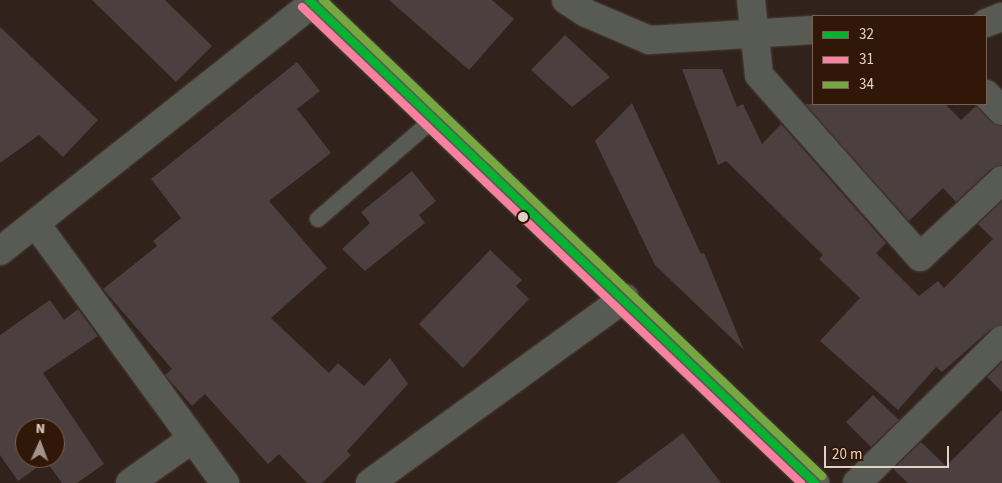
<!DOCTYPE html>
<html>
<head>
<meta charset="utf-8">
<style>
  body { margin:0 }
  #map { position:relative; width:1002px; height:483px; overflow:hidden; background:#31231b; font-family:"Source Sans 3",sans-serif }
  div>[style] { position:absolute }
  .building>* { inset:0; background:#4b3f3f }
  .roads { filter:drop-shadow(0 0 1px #4c4038) drop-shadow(0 0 1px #4c4038) }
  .lane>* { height:16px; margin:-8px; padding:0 8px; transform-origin:8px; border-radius:8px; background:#575b53 }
  .street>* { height:28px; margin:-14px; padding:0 14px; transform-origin:14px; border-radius:14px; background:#575b53 }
  .secondary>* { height:28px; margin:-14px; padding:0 14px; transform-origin:14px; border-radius:14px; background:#5a5d53 }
  .bus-1>* { height:8px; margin:-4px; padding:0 4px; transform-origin:4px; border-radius:4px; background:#04b431 }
  .bus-2>* { height:8px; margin:-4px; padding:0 4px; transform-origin:4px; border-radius:4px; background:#f7819f }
  .bus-3>* { height:8px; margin:-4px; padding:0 4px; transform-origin:4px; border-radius:4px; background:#76a840 }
  .dots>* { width:14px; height:14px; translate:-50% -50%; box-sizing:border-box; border:2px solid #311708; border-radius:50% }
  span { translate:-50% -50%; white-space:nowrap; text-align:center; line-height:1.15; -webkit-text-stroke:5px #311708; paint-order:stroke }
  .legend { position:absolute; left:812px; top:15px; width:175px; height:90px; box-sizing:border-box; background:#311708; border:1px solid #786154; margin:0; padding:6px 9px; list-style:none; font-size:15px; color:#e2d0c6 }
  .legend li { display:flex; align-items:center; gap:10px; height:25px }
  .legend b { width:25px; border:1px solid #786154 }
  .north { position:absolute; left:15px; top:418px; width:50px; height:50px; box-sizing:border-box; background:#311708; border:1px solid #786154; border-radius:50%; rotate:2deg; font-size:14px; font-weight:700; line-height:20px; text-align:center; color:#e2d0c6 }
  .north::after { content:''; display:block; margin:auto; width:18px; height:22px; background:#a4938a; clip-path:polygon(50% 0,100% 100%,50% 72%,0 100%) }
  .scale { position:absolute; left:824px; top:446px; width:125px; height:22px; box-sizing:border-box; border:2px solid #e2d0c6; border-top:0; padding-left:6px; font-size:15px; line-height:18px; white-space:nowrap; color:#e2d0c6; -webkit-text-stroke:4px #311708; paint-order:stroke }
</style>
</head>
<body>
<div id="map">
  <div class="building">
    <i style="clip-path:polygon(92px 0,165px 0,212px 46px,176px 82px)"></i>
    <i style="clip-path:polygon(389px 0,492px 0,514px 19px,469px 70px)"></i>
    <i style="clip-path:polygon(0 27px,98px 120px,63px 157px,39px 135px,0 163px)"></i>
    <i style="clip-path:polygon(565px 35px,610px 77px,572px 107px,531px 70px)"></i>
    <i style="clip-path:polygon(297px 62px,320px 91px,297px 109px,331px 153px,269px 201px,327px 268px,271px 318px,329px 373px,338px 363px,364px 386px,390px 358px,408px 384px,347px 451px,351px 455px,322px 483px,307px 483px,279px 454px,268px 464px,205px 394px,192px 406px,165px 375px,172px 369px,103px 289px,157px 246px,153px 241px,181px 218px,151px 179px)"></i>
    <i style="clip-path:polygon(682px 69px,722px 69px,737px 107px,743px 104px,762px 144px,781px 124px,886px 243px,876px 253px,919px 296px,938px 281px,944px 288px,993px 239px,978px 224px,1002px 201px,1002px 325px,991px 329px,942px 372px,936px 367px,898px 410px,820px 341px,860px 298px,819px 259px,823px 255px,726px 161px,718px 165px)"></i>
    <i style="clip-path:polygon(632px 103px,701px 254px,704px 253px,744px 350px,655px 265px,595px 141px)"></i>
    <i style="clip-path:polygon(805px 104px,945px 104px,961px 120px,976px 106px,991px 122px,1002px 126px,1002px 165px,991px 169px,956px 202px,943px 188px,909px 221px)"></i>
    <i style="clip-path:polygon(412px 171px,436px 201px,419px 215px,425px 223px,365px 271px,342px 249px,370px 223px,361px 212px)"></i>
    <i style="clip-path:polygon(490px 250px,522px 280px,516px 286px,529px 299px,463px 368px,419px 324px)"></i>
    <i style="clip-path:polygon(evenodd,50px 300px,64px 320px,78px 309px,98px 336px,43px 373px,104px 464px,77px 483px,62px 483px,46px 461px,18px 481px,0 455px,0 335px,50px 300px,25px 428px,55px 428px,55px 458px,25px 458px,25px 428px)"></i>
    <i style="clip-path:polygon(1002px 362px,1002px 392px,987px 377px)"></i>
    <i style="clip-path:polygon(873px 395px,899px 420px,871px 447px,846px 422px)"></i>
    <i style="clip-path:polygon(1002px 410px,1002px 483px,908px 483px,893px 469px,921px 442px,946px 466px)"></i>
    <i style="clip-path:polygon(683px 433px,721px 483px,616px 483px)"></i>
  </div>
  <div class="roads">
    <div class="lane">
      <i style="left:318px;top:219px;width:155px;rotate:-40.8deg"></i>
    </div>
    <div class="street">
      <i style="left:566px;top:0;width:24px;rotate:33deg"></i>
      <i style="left:586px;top:13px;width:69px;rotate:23.2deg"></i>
      <i style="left:649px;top:40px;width:164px;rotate:-3.5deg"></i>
      <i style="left:751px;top:0;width:75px;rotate:83.9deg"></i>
      <i style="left:759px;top:75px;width:243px;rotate:48.5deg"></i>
      <i style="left:920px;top:257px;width:112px;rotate:-43.2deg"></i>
      <i style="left:986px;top:23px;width:17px;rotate:-21deg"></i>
      <i style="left:986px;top:94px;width:23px;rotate:47deg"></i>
      <i style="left:36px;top:224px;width:321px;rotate:53.9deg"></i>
      <i style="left:0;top:251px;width:404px;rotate:-38.4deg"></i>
      <i style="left:130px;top:483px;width:76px;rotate:-35.4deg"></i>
      <i style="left:370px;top:483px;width:315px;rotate:-36deg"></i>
      <i style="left:857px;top:483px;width:204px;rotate:-44.6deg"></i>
    </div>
    <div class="secondary">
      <i style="left:309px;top:0;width:700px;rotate:43.67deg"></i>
    </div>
  </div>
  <div class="bus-1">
    <i style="left:309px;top:0;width:700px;rotate:43.67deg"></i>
  </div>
  <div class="bus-2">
    <i style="left:302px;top:7px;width:690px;rotate:43.65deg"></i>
  </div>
  <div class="bus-3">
    <i style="left:323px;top:0;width:690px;rotate:43.65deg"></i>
  </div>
  <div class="dots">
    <i style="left:523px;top:217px;background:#e2d0c6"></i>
  </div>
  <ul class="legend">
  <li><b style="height:6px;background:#04b431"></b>32</li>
  <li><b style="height:6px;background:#f7819f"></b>31</li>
  <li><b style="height:6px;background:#76a840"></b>34</li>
  </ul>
  <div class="north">N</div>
  <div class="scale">20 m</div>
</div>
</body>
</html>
